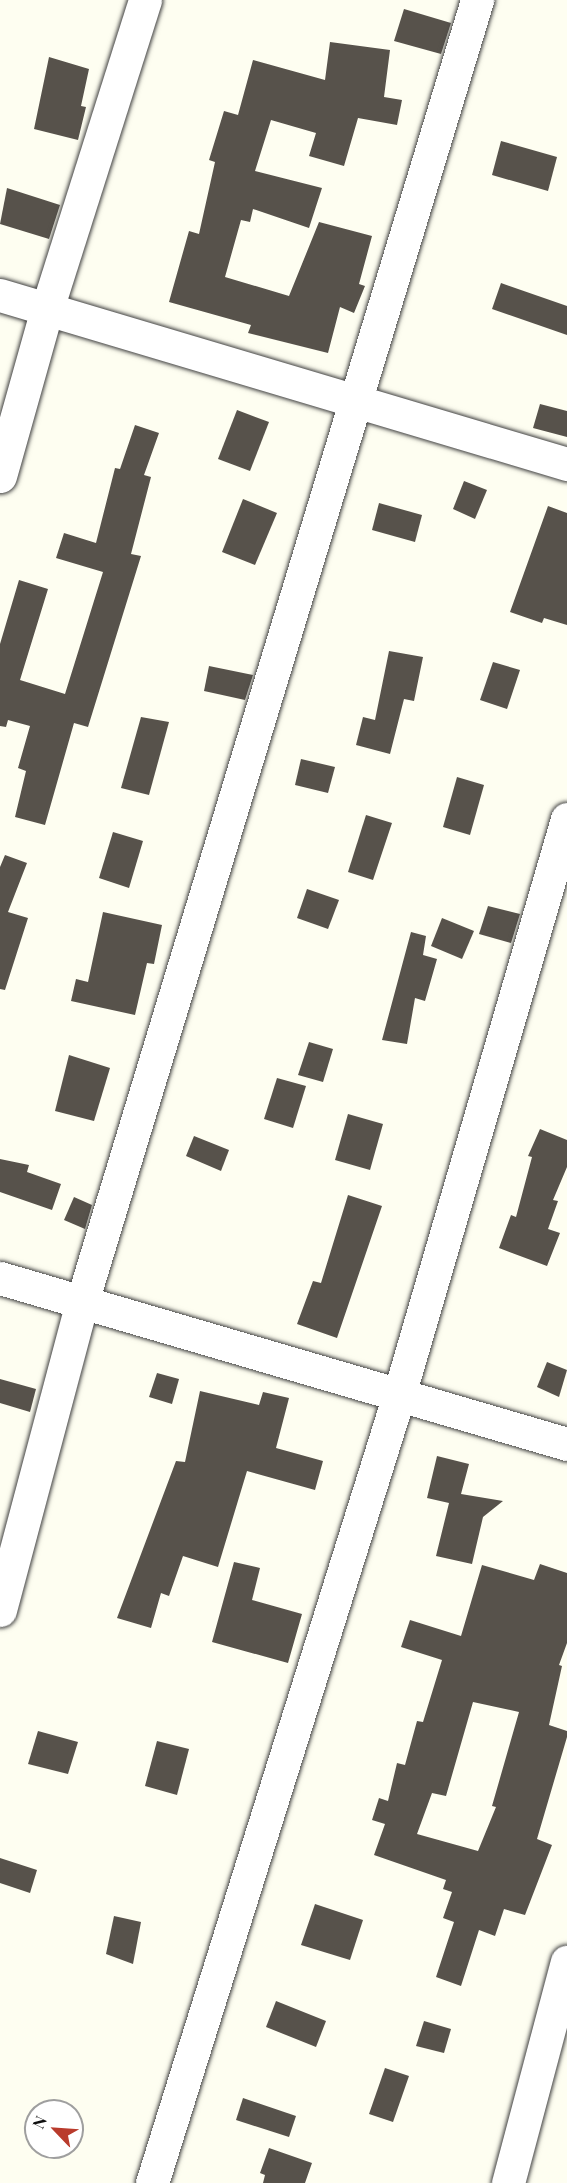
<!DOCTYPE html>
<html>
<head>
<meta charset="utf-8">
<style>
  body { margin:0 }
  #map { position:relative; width:567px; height:2183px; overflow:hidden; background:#fefef1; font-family:"Playfair Display",serif }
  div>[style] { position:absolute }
  .building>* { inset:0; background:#57524b }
  .roads { filter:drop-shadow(0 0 2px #424242) drop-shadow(0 0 2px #424242) }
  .minor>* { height:33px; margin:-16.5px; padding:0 16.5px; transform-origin:16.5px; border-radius:16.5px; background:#fff }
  span { translate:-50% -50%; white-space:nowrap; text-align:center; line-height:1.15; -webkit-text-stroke:6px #fff; paint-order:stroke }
  .north { position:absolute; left:24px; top:2099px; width:60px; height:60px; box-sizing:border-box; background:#fff; border:2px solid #9f9f9f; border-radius:50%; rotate:295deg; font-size:16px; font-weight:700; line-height:24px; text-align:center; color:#0f0f0f }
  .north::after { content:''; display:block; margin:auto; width:21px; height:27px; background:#b93b2c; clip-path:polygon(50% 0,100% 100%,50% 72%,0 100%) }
</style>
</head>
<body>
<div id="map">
  <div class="building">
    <i style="clip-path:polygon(404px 9px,451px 23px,441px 54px,394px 41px)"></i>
    <i style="clip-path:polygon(330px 42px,390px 50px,384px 97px,402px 100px,397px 125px,358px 118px,344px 166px,309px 156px,316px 133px,271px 120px,255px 171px,322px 188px,309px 228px,253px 209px,250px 222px,241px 220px,225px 277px,289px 296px,319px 222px,372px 236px,359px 284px,365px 286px,354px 313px,340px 307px,328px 353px,248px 333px,251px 325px,169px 302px,189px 231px,199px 234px,215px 162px,209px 160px,224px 111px,238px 115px,253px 60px,325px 80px)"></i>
    <i style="clip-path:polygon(49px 57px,89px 69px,81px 106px,86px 107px,78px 140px,34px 129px)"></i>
    <i style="clip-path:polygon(501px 141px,557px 157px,548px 191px,492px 175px)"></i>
    <i style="clip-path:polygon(7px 188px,60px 205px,49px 239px,0 224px)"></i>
    <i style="clip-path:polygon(501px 283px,567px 306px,567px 335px,492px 309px)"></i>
    <i style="clip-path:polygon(540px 404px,567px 411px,567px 437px,533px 428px)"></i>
    <i style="clip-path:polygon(237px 410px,269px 422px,250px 471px,218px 459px)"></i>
    <i style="clip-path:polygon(135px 425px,159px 433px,144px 475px,151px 477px,131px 554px,141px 556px,88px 727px,74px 723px,45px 825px,15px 817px,26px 771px,18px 768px,30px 726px,8px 720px,6px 727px,0 726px,0 644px,19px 580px,48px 589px,20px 680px,65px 694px,103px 572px,56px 558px,64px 533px,96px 543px,115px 468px,120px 469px)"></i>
    <i style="clip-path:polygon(464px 481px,487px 490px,475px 519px,453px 509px)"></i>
    <i style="clip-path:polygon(243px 499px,277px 513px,255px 565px,222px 552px)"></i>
    <i style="clip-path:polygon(379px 503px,422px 515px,415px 542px,372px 530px)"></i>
    <i style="clip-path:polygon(548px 506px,567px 513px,567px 625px,544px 618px,542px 623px,510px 612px)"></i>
    <i style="clip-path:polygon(389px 651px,423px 657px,414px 701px,404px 699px,390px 754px,356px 745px,363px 717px,375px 720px)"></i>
    <i style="clip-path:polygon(493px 662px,520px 670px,507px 709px,480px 700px)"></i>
    <i style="clip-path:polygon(209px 666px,253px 675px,245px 700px,204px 691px)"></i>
    <i style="clip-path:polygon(141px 717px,169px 722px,149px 795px,121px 788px)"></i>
    <i style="clip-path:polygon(301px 759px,335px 767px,328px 793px,295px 785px)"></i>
    <i style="clip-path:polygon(457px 777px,484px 785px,470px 835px,443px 827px)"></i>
    <i style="clip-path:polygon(366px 815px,392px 823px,373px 880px,348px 872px)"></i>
    <i style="clip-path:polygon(113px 832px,143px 841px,129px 888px,99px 878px)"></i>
    <i style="clip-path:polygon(5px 855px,27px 863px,8px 912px,28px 918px,5px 990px,0 989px,0 867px)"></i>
    <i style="clip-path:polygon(307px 889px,339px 900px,328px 929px,297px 918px)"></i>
    <i style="clip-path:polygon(488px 906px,520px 914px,511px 943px,479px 934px)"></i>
    <i style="clip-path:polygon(103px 912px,162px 925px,154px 964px,147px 963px,135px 1015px,71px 1001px,76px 979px,88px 982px)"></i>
    <i style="clip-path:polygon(442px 918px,474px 931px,462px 959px,431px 946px)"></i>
    <i style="clip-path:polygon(411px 932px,426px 936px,423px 955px,437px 959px,425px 1001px,415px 998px,407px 1044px,382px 1040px)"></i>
    <i style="clip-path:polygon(309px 1042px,333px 1049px,323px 1082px,298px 1075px)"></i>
    <i style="clip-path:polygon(69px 1055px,110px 1068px,94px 1121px,55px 1111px)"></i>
    <i style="clip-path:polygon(277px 1078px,306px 1086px,293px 1128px,264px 1119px)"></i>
    <i style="clip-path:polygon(348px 1114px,383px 1124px,370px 1170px,335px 1160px)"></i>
    <i style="clip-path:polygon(540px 1129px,567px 1140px,567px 1167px,553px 1200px,558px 1201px,548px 1229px,560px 1233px,547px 1266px,499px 1248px,511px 1215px,516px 1217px,532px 1157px,528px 1156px)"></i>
    <i style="clip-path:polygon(194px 1136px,229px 1150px,221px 1171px,186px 1156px)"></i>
    <i style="clip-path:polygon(0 1159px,29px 1165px,27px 1172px,61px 1184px,52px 1210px,0 1192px)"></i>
    <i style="clip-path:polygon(348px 1195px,382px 1206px,337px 1338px,297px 1324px,313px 1281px,321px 1283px)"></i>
    <i style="clip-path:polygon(74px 1197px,92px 1205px,85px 1229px,64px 1220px)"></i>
    <i style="clip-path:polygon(547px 1362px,567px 1370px,559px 1397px,537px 1387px)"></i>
    <i style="clip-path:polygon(157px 1373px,179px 1379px,172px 1404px,149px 1397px)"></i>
    <i style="clip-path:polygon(0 1379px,36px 1389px,30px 1412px,0 1403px)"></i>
    <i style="clip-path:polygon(200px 1391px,259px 1405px,263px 1392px,289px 1398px,276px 1448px,323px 1461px,315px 1490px,247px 1471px,218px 1567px,183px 1556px,169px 1596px,161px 1593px,151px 1628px,117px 1618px,176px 1461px,185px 1462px)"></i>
    <i style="clip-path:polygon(437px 1456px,469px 1464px,461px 1494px,503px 1501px,483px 1517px,472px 1564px,436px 1556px,449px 1503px,427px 1498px)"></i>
    <i style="clip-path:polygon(234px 1562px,260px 1568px,252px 1600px,302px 1614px,288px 1663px,212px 1642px)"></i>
    <i style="clip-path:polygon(evenodd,540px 1564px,567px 1573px,567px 1643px,559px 1665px,562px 1666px,549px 1725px,567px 1731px,567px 1737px,537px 1839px,552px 1845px,525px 1915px,504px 1909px,495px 1936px,479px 1930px,461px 1986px,436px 1977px,454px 1922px,443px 1918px,452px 1892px,443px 1889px,446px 1880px,374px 1855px,385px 1824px,372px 1820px,379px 1798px,388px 1801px,397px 1763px,405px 1765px,417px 1721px,423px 1722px,442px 1660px,401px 1647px,410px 1620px,461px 1636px,482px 1565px,534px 1580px,540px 1564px,473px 1702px,519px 1712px,492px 1806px,496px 1807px,478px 1851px,417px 1834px,432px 1793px,446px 1796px,473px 1702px)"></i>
    <i style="clip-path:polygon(38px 1731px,78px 1742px,68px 1774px,28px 1764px)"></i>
    <i style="clip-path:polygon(157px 1741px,189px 1749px,177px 1795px,145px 1786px)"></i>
    <i style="clip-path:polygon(0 1858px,37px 1870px,30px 1893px,0 1883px)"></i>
    <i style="clip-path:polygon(315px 1904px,363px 1920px,350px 1960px,301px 1945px)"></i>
    <i style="clip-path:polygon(114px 1916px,141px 1922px,133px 1964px,106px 1954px)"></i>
    <i style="clip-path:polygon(276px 2001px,326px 2021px,316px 2047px,266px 2027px)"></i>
    <i style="clip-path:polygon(424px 2021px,451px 2029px,444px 2053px,416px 2046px)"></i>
    <i style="clip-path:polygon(385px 2068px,409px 2076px,393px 2122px,369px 2114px)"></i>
    <i style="clip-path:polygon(243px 2098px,296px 2116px,289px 2137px,236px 2120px)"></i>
    <i style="clip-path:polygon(269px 2148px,312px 2163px,305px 2183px,263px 2183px,265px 2175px,260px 2173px)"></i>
  </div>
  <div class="roads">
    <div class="minor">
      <i style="left:0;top:295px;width:592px;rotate:16.6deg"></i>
      <i style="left:0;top:476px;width:173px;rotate:-74.3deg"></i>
      <i style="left:47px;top:309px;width:324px;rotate:-72.4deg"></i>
      <i style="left:0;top:1278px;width:591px;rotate:16.32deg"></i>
      <i style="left:0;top:1610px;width:319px;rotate:-75.1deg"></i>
      <i style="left:82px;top:1302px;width:1361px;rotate:-73.12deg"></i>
      <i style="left:152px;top:2183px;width:826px;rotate:-72.6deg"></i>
      <i style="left:399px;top:1395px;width:600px;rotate:-73.74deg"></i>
      <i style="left:508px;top:2183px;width:229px;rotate:-75.1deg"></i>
    </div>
  </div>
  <div class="north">N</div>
</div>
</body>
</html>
